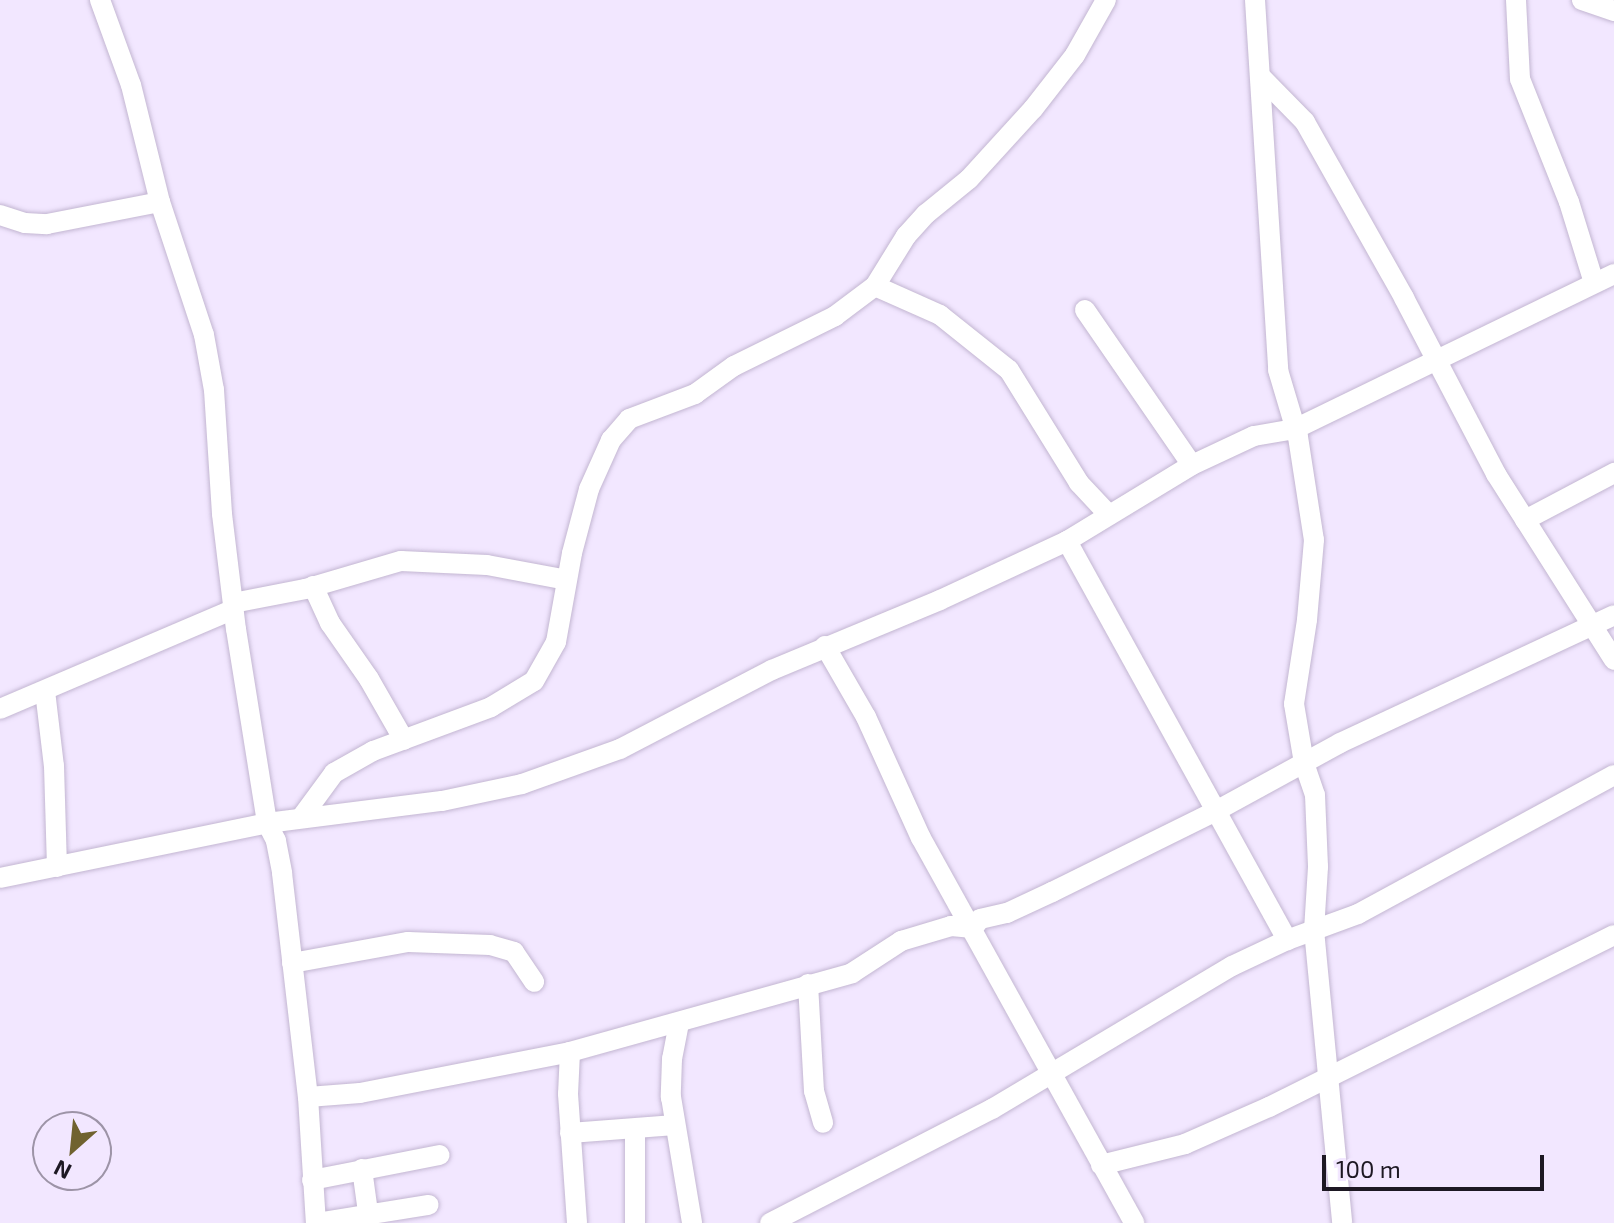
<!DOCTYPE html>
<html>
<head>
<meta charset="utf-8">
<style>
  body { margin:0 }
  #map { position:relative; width:1614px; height:1223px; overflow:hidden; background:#f2e7ff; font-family:"Exo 2",sans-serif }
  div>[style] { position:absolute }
  .roads { filter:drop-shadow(0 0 2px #c3b6d2) drop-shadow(0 0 2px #c3b6d2) }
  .minor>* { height:20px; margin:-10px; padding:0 10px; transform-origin:10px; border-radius:10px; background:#fff }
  span { translate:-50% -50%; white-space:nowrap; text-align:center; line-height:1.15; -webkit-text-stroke:6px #f2e7ff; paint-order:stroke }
  .north { position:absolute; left:32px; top:1111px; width:80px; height:80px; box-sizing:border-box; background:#f2e7ff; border:2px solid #9d94a7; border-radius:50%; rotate:207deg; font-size:22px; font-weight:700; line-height:32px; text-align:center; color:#1d1823 }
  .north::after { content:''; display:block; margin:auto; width:28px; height:36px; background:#70622f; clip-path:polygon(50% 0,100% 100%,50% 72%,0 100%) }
  .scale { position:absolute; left:1322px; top:1155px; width:222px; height:36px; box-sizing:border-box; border:4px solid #1d1823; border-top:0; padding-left:10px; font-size:24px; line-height:28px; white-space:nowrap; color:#1d1823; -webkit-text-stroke:6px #f2e7ff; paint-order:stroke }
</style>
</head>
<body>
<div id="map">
  <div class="roads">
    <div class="minor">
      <i style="left:100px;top:0;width:90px;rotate:70deg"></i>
      <i style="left:131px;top:85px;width:121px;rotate:76.1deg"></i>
      <i style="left:160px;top:202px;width:140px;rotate:71.7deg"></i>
      <i style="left:204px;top:335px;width:56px;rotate:79.7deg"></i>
      <i style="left:214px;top:390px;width:124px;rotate:86.3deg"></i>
      <i style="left:222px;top:514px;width:116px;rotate:83.1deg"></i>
      <i style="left:236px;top:629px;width:196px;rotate:80.9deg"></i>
      <i style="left:267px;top:823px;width:20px;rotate:63deg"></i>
      <i style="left:276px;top:841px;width:33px;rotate:79deg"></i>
      <i style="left:282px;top:873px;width:226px;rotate:83.4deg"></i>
      <i style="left:308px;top:1097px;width:126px;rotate:86.4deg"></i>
      <i style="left:1255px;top:0;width:371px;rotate:86.4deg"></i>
      <i style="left:1278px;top:370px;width:70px;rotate:73.4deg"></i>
      <i style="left:1298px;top:437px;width:104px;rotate:81.2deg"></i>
      <i style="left:1314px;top:540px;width:80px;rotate:95deg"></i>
      <i style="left:1307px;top:620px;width:85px;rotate:98.8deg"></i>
      <i style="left:1294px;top:704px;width:60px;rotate:80.4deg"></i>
      <i style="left:1304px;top:763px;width:34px;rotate:71deg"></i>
      <i style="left:1315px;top:795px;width:72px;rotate:87.6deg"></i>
      <i style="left:1318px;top:867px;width:63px;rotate:93.6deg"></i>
      <i style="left:1314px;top:930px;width:294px;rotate:84.5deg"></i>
      <i style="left:1516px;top:0;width:79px;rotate:87.1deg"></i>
      <i style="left:1520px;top:79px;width:132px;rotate:68.3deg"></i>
      <i style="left:1569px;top:202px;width:85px;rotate:72.8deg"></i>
      <i style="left:1582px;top:0;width:34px;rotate:19deg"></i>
      <i style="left:1261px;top:77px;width:63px;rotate:45.6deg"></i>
      <i style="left:1305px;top:122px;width:202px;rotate:60.6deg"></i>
      <i style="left:1404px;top:298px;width:199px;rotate:62.4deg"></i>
      <i style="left:1496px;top:474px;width:220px;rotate:57.6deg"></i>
      <i style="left:0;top:215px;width:26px;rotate:18deg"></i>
      <i style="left:25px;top:223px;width:22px;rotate:3deg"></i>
      <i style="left:47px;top:224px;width:115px;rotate:-11deg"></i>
      <i style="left:875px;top:286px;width:71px;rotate:24deg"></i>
      <i style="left:940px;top:315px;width:88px;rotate:38.6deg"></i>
      <i style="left:1009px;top:370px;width:133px;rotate:58.2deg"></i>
      <i style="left:1079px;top:483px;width:44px;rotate:46.8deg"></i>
      <i style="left:1085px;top:310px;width:188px;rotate:55.4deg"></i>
      <i style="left:1525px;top:520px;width:101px;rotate:-27.8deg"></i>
      <i style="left:1067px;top:541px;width:456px;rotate:61.1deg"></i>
      <i style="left:313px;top:586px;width:41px;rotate:65.3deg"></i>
      <i style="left:330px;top:623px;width:68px;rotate:55.1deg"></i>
      <i style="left:369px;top:679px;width:70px;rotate:60.2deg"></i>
      <i style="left:233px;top:603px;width:73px;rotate:-11deg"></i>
      <i style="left:305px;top:589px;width:100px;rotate:-16.3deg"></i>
      <i style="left:401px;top:561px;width:86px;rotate:2.7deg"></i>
      <i style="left:487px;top:565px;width:81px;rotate:10.6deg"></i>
      <i style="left:825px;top:646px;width:82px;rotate:60deg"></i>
      <i style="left:866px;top:717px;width:133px;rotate:65.6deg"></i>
      <i style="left:921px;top:838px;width:440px;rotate:61deg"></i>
      <i style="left:45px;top:691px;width:76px;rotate:83.2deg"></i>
      <i style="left:54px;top:766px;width:101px;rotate:88.3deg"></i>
      <i style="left:0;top:709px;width:254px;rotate:-23.1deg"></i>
      <i style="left:301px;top:818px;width:56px;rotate:-53.7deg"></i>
      <i style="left:334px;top:773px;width:45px;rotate:-29.4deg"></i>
      <i style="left:373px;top:751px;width:126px;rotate:-20.4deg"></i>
      <i style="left:491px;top:707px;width:50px;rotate:-31.2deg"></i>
      <i style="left:534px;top:681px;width:45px;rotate:-60.6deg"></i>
      <i style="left:556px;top:642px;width:90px;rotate:-79.8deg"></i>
      <i style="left:572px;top:553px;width:66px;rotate:-75.1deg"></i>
      <i style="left:589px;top:489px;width:54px;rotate:-65.8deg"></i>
      <i style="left:611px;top:440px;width:28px;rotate:-49deg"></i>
      <i style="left:629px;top:419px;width:71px;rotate:-20.7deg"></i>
      <i style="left:695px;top:394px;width:48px;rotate:-35.7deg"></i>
      <i style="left:734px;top:366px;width:113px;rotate:-26.3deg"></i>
      <i style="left:835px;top:316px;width:50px;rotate:-36.9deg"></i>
      <i style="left:875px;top:286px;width:59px;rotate:-58.2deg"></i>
      <i style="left:906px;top:236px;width:30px;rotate:-48deg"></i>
      <i style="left:926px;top:214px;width:55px;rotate:-39.1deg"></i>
      <i style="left:969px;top:179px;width:95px;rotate:-47.6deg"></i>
      <i style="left:1033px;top:109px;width:68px;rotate:-52.1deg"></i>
      <i style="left:1075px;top:55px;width:63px;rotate:-60.6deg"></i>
      <i style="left:0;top:878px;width:273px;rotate:-11.6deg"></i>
      <i style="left:267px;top:823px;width:176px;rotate:-7.2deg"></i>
      <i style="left:442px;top:801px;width:82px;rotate:-12deg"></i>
      <i style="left:522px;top:784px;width:104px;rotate:-19.7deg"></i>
      <i style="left:620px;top:749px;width:171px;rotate:-27.5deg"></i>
      <i style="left:772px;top:670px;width:182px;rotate:-22.6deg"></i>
      <i style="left:940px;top:600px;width:140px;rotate:-24.9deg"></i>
      <i style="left:1067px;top:541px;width:146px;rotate:-31.3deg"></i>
      <i style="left:1192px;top:465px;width:68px;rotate:-25.1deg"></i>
      <i style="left:1254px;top:436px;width:42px;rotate:-9.7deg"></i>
      <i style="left:1295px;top:429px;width:355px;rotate:-25.9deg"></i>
      <i style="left:292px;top:963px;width:118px;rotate:-10.3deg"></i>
      <i style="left:408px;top:942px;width:82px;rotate:2.1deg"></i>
      <i style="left:490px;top:945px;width:25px;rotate:16deg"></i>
      <i style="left:514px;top:952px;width:36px;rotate:56deg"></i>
      <i style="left:808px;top:984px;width:107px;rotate:86.8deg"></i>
      <i style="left:814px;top:1091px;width:33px;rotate:74deg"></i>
      <i style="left:679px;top:1023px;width:37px;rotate:101deg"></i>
      <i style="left:672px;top:1059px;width:38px;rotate:92deg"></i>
      <i style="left:671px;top:1097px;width:128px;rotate:80.5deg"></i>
      <i style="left:570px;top:1052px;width:42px;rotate:92.7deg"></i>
      <i style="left:568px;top:1094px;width:129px;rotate:86deg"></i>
      <i style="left:308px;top:1097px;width:52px;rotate:-4.4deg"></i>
      <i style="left:360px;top:1093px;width:214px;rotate:-11deg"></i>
      <i style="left:570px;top:1052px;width:293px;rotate:-15.6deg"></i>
      <i style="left:852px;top:973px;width:59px;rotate:-33.1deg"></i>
      <i style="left:901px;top:941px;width:52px;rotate:-16.7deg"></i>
      <i style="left:951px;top:926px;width:22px;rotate:5deg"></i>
      <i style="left:973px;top:928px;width:11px;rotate:-52deg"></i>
      <i style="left:980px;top:919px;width:28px;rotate:-13deg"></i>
      <i style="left:1007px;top:913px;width:50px;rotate:-25deg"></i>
      <i style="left:1052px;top:892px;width:183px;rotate:-26.3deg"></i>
      <i style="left:1216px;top:811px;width:141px;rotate:-28.7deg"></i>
      <i style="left:1340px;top:743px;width:302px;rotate:-25deg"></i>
      <i style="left:570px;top:1133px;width:105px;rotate:-4.4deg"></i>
      <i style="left:1101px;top:1165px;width:87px;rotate:-14deg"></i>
      <i style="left:1185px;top:1144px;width:92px;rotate:-23.8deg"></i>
      <i style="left:1269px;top:1107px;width:385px;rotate:-26.5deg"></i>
      <i style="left:362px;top:1169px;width:43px;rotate:82.1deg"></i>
      <i style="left:312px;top:1180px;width:130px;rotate:-11.1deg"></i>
      <i style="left:316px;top:1223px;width:114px;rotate:-9.1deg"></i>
      <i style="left:635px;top:1223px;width:93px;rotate:-90deg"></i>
      <i style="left:770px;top:1223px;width:250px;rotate:-27.2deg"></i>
      <i style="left:992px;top:1109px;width:279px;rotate:-30.8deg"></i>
      <i style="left:1232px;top:966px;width:61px;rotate:-25.3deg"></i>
      <i style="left:1287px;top:940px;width:76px;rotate:-20.1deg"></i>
      <i style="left:1358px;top:914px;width:291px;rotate:-28.5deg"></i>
    </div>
  </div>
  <div class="north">N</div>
  <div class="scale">100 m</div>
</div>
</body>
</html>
